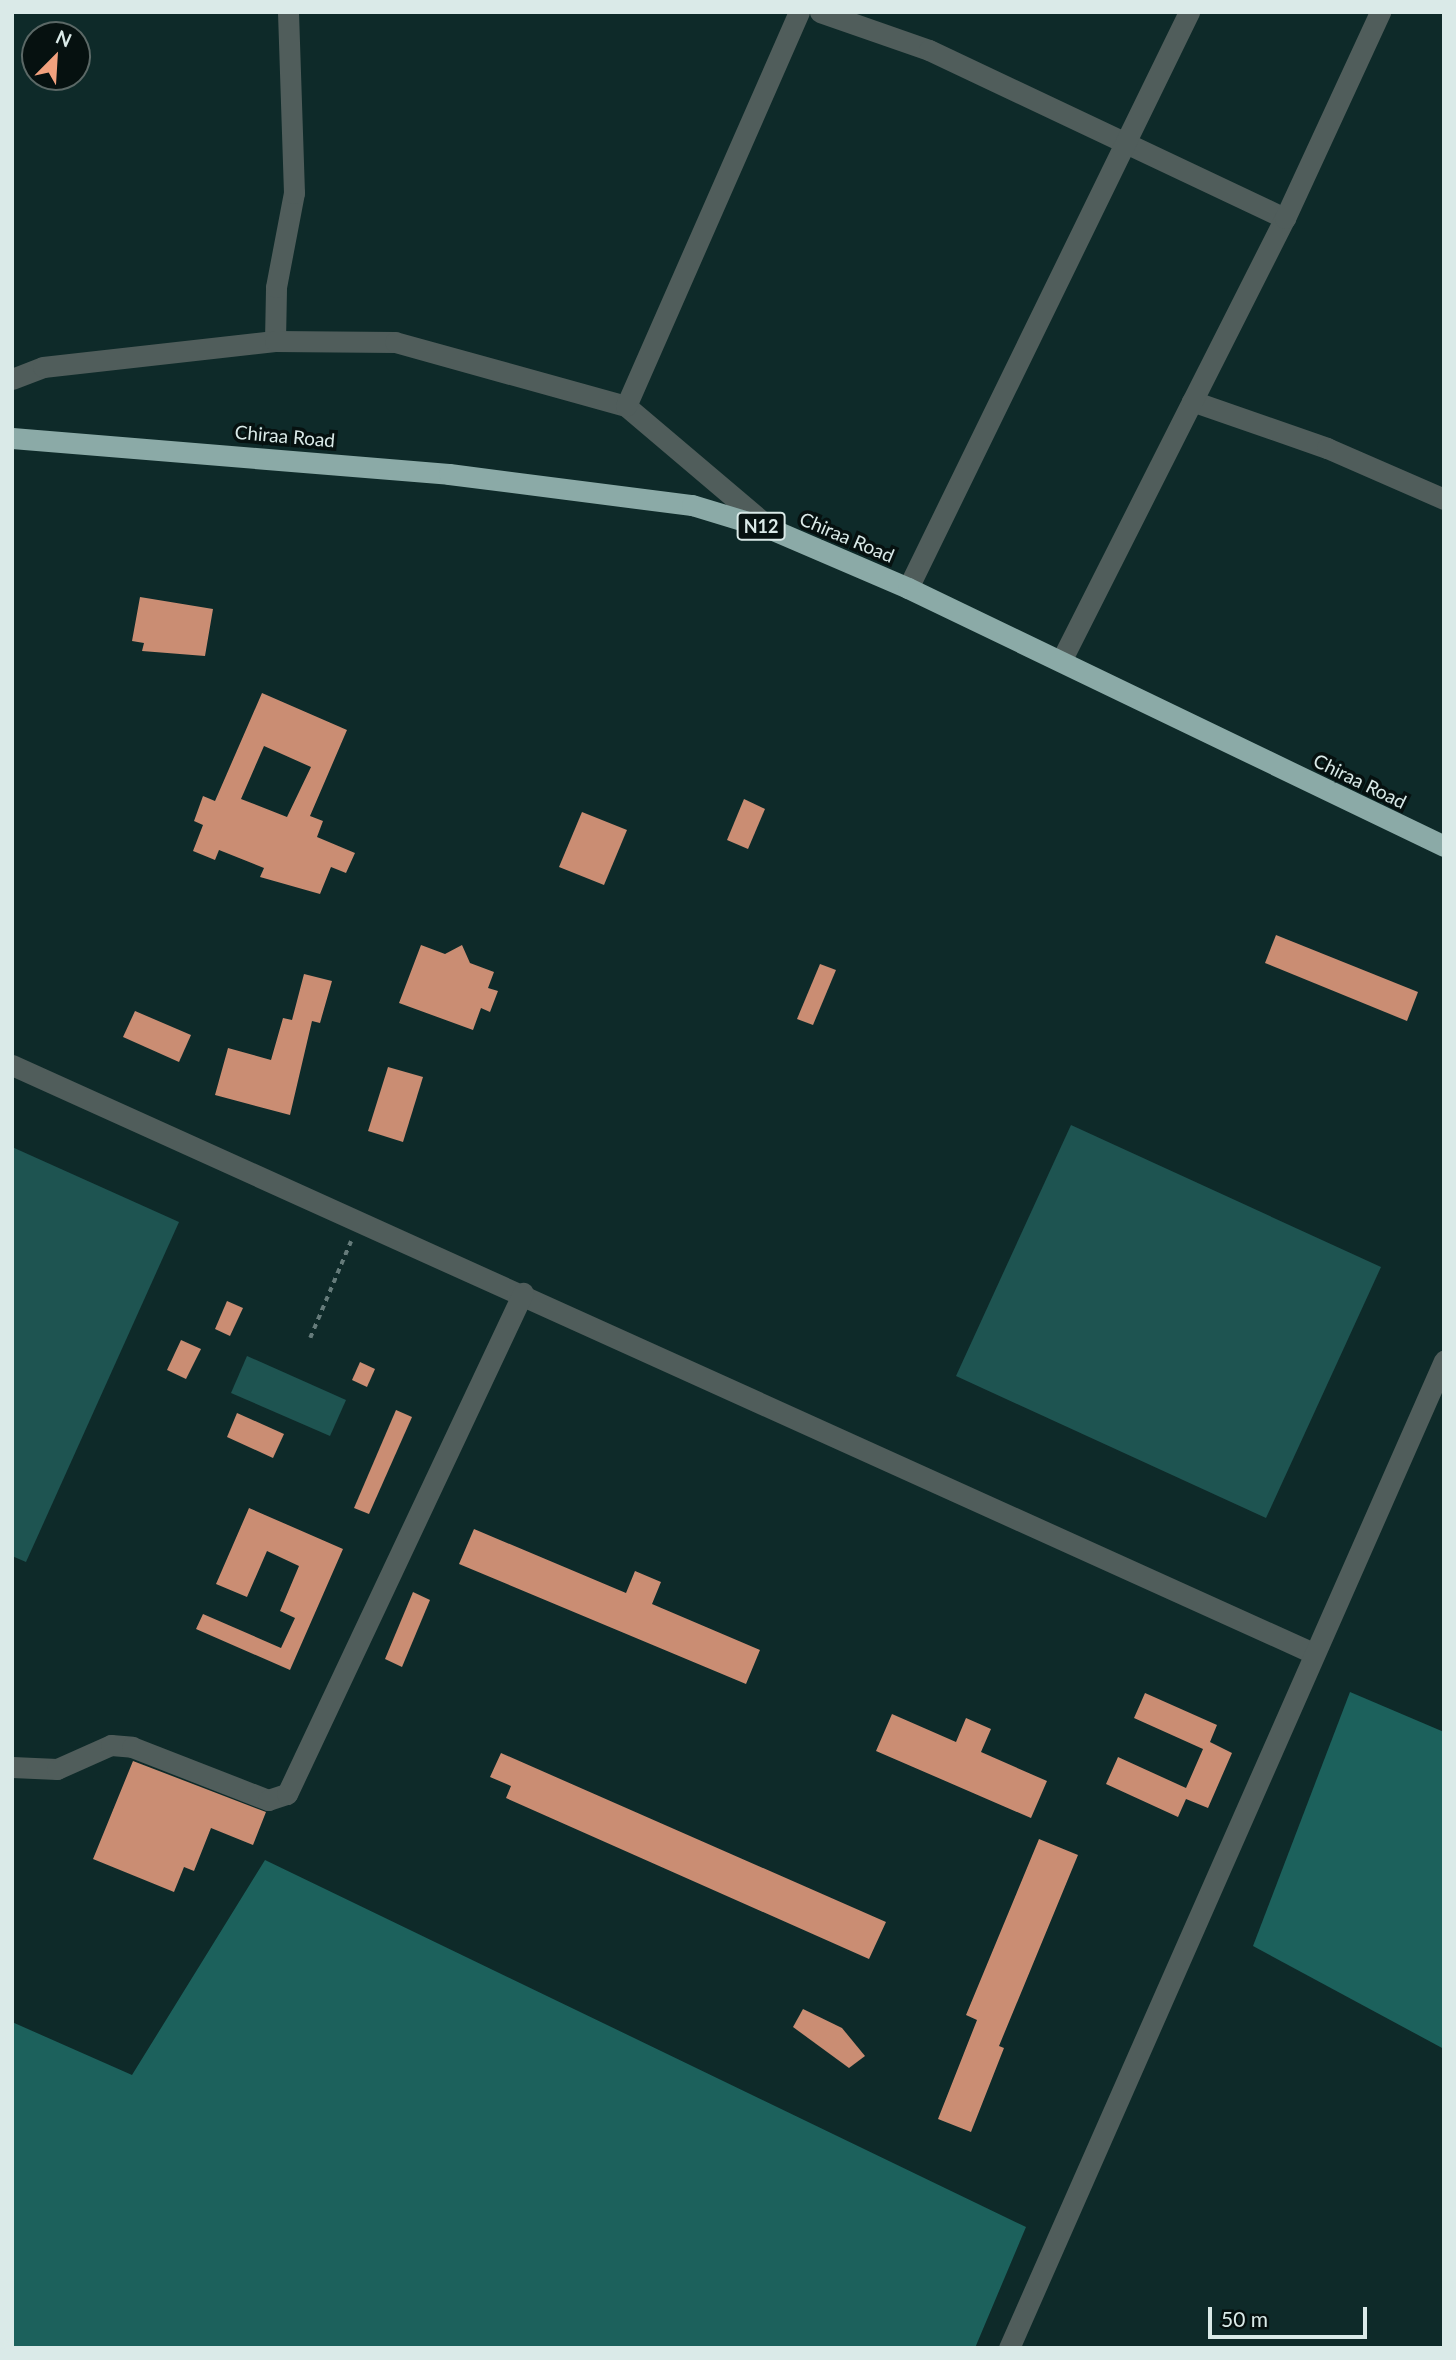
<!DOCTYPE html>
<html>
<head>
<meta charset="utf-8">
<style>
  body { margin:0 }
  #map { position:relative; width:1456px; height:2360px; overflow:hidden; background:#0e2a29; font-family:Lato,sans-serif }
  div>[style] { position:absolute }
  .green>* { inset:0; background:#1e5451 }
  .forest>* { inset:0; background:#1c615c }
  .building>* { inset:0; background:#ca8d73 }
  .path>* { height:3.5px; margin-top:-1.75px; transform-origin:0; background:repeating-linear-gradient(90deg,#657b7a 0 5px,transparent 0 10px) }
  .minor>* { height:21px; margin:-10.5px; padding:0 10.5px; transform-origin:10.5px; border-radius:10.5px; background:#505d5b }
  .highway>* { height:21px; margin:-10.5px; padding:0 10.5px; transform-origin:10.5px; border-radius:10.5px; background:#8baaa7 }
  span { translate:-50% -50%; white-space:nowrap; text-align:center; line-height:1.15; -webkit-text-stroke:7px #061110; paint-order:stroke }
  .shield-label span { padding:2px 5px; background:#061110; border:2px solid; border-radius:5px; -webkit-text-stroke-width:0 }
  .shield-label { font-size:18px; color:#daeae8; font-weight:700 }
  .street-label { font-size:19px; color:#daeae8 }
  .frame { position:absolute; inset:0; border:14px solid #daeae8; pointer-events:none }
  .north { position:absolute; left:21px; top:21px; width:70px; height:70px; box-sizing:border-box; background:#061110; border:2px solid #5b6866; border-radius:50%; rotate:24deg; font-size:19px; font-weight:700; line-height:28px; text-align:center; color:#daeae8 }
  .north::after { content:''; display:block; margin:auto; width:24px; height:32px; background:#f2a17e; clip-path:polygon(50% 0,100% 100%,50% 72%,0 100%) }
  .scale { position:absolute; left:1208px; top:2307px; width:159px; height:32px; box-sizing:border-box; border:4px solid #daeae8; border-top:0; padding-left:9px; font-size:21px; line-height:24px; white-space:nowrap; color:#daeae8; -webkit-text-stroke:5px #061110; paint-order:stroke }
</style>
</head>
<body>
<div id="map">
  <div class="green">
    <i style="clip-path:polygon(1071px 1125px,1381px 1267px,1266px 1518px,956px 1376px)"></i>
    <i style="clip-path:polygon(12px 1147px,179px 1222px,26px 1562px,12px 1556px)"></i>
    <i style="clip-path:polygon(247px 1356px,346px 1400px,330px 1436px,231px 1393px)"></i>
  </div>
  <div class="forest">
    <i style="clip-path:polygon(1350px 1692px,1444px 1732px,1444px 2049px,1253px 1946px)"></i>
    <i style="clip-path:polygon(265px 1860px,1026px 2227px,975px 2348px,12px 2348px,12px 2022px,132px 2075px)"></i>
  </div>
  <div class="building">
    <i style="clip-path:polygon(140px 597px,213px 609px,205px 656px,142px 651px,144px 643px,132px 641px)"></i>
    <i style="clip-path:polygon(evenodd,262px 693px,347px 730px,310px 816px,323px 821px,317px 837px,355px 853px,346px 873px,331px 867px,320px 894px,260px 877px,264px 868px,219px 850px,215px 860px,193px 851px,203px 825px,194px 821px,203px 796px,215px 801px,262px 693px,264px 746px,311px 767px,287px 817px,241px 799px,264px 746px)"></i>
    <i style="clip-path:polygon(744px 799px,765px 809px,748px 849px,727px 840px)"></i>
    <i style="clip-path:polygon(582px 812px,627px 830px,604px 885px,559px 867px)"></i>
    <i style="clip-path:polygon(1276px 935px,1418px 992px,1407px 1021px,1265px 963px)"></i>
    <i style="clip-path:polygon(421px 945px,445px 954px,462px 945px,470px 963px,494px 972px,488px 988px,498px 991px,490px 1012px,481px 1008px,473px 1030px,399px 1003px)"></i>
    <i style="clip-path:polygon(820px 964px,836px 970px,813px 1025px,797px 1019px)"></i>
    <i style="clip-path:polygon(304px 974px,332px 981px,320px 1023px,312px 1021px,290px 1115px,215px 1095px,228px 1048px,271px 1060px,283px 1018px,292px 1020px)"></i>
    <i style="clip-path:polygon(135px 1011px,191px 1035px,179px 1062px,123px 1037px)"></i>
    <i style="clip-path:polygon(388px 1067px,423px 1077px,403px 1142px,368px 1131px)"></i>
    <i style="clip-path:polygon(227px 1301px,243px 1308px,230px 1336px,215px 1329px)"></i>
    <i style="clip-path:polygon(181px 1340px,201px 1349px,186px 1379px,167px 1370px)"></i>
    <i style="clip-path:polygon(360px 1362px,375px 1369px,367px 1387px,352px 1380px)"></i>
    <i style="clip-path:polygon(396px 1410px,412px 1417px,369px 1514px,354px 1508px)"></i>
    <i style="clip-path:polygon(237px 1413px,284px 1434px,273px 1458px,227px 1437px)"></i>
    <i style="clip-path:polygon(249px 1508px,343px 1549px,290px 1670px,196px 1629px,203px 1614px,281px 1648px,295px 1618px,280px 1611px,299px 1566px,267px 1551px,247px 1597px,216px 1584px)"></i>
    <i style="clip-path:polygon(474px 1529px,626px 1593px,635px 1571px,661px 1582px,652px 1604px,760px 1650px,746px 1684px,459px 1564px)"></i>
    <i style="clip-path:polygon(413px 1592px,430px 1600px,402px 1667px,385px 1659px)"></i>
    <i style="clip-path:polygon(1145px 1693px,1217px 1725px,1210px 1742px,1232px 1753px,1208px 1808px,1186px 1799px,1178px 1817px,1106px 1784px,1118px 1757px,1186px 1788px,1203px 1749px,1134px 1718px)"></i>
    <i style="clip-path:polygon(892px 1714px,956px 1742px,966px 1718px,991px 1729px,981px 1752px,1047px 1781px,1031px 1818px,876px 1751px)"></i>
    <i style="clip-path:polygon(501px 1753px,886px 1922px,869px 1959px,506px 1798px,511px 1786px,490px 1777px)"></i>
    <i style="clip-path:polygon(133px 1761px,266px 1812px,253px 1845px,211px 1828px,194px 1871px,184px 1867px,174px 1892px,93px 1859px)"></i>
    <i style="clip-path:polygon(1039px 1839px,1078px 1855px,999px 2046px,1004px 2048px,971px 2132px,938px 2119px,977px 2020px,966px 2015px)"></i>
    <i style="clip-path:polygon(803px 2009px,842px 2028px,865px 2056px,849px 2068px,793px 2027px)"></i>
  </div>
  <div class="path">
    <i style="left:310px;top:1338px;width:105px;rotate:-67.1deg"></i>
  </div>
  <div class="minor">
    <i style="left:820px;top:12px;width:115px;rotate:19.2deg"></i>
    <i style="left:929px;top:50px;width:394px;rotate:25.3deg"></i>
    <i style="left:275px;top:341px;width:54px;rotate:-88.9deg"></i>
    <i style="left:276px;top:287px;width:96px;rotate:-79.2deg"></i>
    <i style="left:294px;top:193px;width:181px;rotate:-91.9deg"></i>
    <i style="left:12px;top:379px;width:33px;rotate:-21deg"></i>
    <i style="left:43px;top:367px;width:233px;rotate:-6.4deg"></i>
    <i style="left:275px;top:341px;width:120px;rotate:0.5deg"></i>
    <i style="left:395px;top:342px;width:240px;rotate:15.5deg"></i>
    <i style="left:626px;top:406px;width:190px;rotate:40.3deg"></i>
    <i style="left:1192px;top:401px;width:143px;rotate:19.2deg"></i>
    <i style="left:1327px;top:448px;width:128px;rotate:23.6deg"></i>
    <i style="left:626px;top:406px;width:430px;rotate:-66.3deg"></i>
    <i style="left:908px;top:588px;width:641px;rotate:-63.99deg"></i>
    <i style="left:1061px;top:661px;width:496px;rotate:-63.2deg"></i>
    <i style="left:1285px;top:218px;width:227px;rotate:-65.2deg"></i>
    <i style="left:12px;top:1065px;width:1428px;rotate:24.32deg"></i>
    <i style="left:12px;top:1767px;width:45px;rotate:2.5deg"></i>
    <i style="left:57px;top:1769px;width:59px;rotate:-24deg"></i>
    <i style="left:111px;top:1745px;width:21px;rotate:5deg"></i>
    <i style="left:132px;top:1747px;width:146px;rotate:21.3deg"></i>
    <i style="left:268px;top:1800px;width:20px;rotate:-18deg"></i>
    <i style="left:287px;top:1794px;width:554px;rotate:-64.78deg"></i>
    <i style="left:1009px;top:2348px;width:1079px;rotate:-66.22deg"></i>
  </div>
  <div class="highway">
    <i style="left:12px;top:438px;width:438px;rotate:4.7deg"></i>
    <i style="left:449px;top:474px;width:245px;rotate:7.3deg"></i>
    <i style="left:692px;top:505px;width:83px;rotate:16.9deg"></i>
    <i style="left:771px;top:529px;width:149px;rotate:23.3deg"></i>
    <i style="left:908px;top:588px;width:595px;rotate:25.7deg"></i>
  </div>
  <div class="shield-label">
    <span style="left:761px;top:526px">N12</span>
  </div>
  <div class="street-label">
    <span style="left:285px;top:436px;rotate:5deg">Chiraa Road</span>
    <span style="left:847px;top:537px;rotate:23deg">Chiraa Road</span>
    <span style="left:1360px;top:781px;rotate:26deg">Chiraa Road</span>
  </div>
  <div class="frame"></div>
  <div class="north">N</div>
  <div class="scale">50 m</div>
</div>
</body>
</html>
